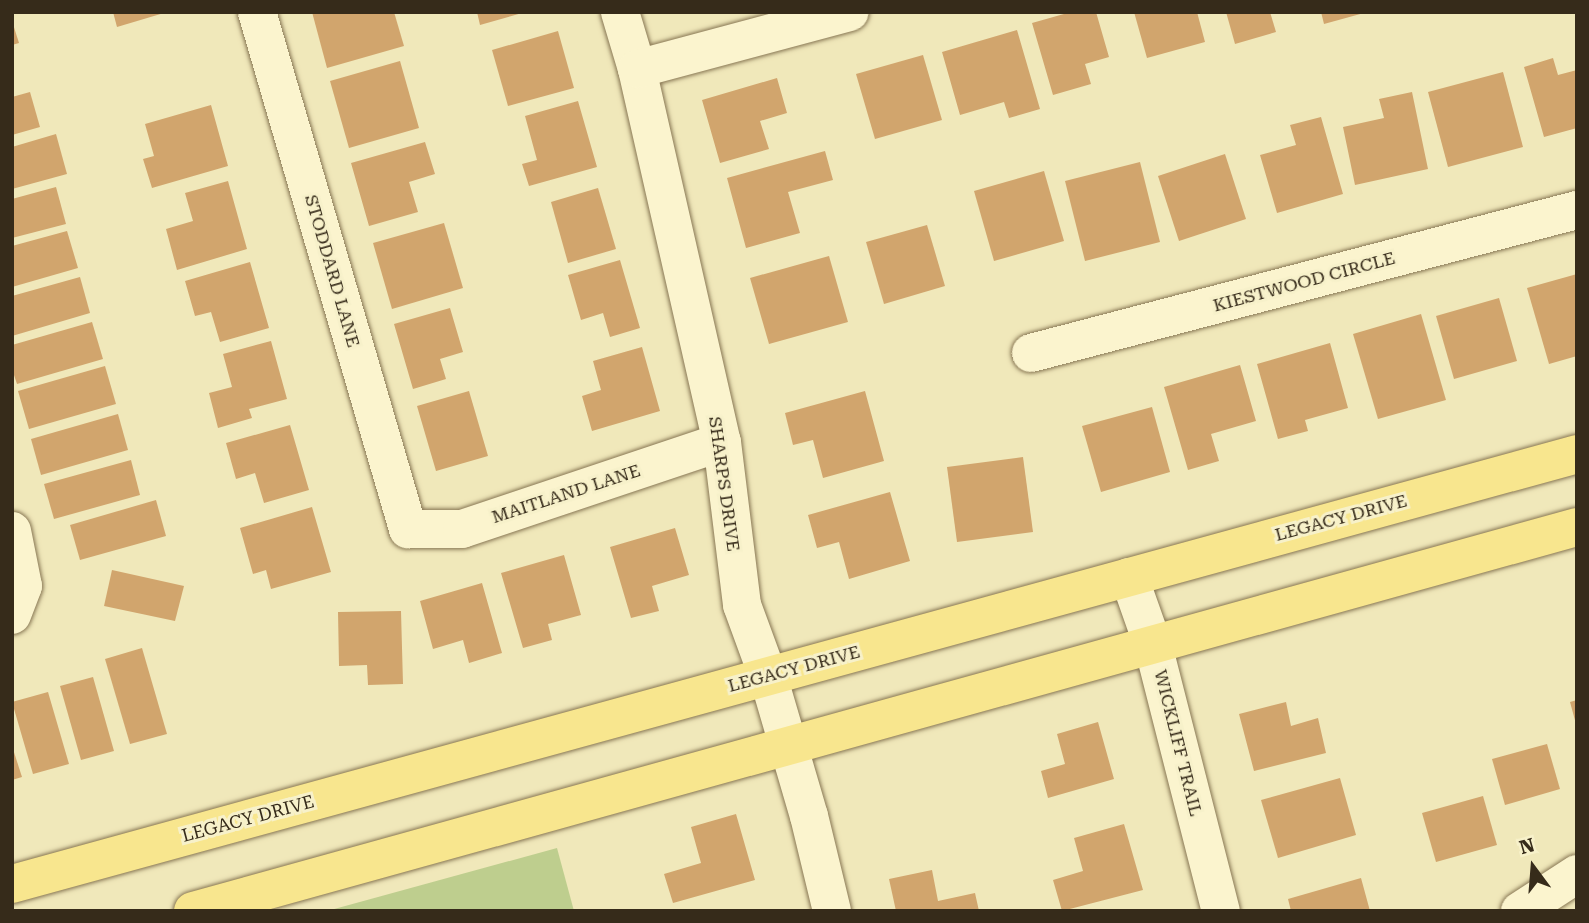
<!DOCTYPE html>
<html>
<head>
<meta charset="utf-8">
<style>
  body { margin:0 }
  #map { position:relative; width:1589px; height:923px; overflow:hidden; background:#f0e8ba; font-family:"Roboto Serif",serif }
  div>[style] { position:absolute }
  .green>* { inset:0; background:#bece8e }
  .building>* { inset:0; background:#d1a56d }
  .roads { filter:drop-shadow(0 0 2px #887754) drop-shadow(0 0 2px #887754) }
  .minor>* { height:38px; margin:-19px; padding:0 19px; transform-origin:19px; border-radius:19px; background:#fbf4ce }
  .major>* { height:38px; margin:-19px; padding:0 19px; transform-origin:19px; border-radius:19px; background:#f8e68e }
  span { translate:-50% -50%; white-space:nowrap; text-align:center; line-height:1.15; -webkit-text-stroke:6px #f7f1ca; paint-order:stroke }
  .street-label { font-size:18px; color:#362b1a }
  .frame { position:absolute; inset:0; border:14px solid #362b1a; pointer-events:none }
  .north { position:absolute; left:1498px; top:832px; width:70px; height:70px; -webkit-text-stroke:5px #f7f1ca; paint-order:stroke; rotate:344deg; font-size:19px; font-weight:700; line-height:28px; text-align:center; color:#362b1a }
  .north::after { content:''; display:block; margin:auto; width:24px; height:32px; background:#362b1a; clip-path:polygon(50% 0,100% 100%,50% 72%,0 100%) }
</style>
</head>
<body>
<div id="map">
  <div class="green">
    <i style="clip-path:polygon(557px 848px,574px 911px,327px 911px)"></i>
  </div>
  <div class="building">
    <i style="clip-path:polygon(113px 12px,164px 12px,164px 13px,117px 27px)"></i>
    <i style="clip-path:polygon(312px 12px,394px 12px,404px 46px,327px 68px)"></i>
    <i style="clip-path:polygon(477px 12px,522px 12px,522px 13px,480px 25px)"></i>
    <i style="clip-path:polygon(1071px 12px,1096px 12px,1109px 57px,1085px 64px,1091px 84px,1053px 95px,1032px 23px)"></i>
    <i style="clip-path:polygon(1134px 12px,1197px 12px,1205px 42px,1147px 58px)"></i>
    <i style="clip-path:polygon(1226px 12px,1270px 12px,1276px 32px,1235px 44px)"></i>
    <i style="clip-path:polygon(1321px 12px,1364px 12px,1364px 13px,1324px 24px)"></i>
    <i style="clip-path:polygon(12px 21px,19px 43px,12px 45px)"></i>
    <i style="clip-path:polygon(1017px 30px,1040px 109px,1009px 118px,1004px 102px,960px 115px,942px 52px)"></i>
    <i style="clip-path:polygon(558px 31px,574px 88px,508px 106px,492px 50px)"></i>
    <i style="clip-path:polygon(923px 55px,942px 120px,875px 139px,856px 74px)"></i>
    <i style="clip-path:polygon(1553px 58px,1558px 75px,1577px 70px,1577px 128px,1544px 137px,1524px 67px)"></i>
    <i style="clip-path:polygon(400px 61px,419px 128px,349px 148px,330px 81px)"></i>
    <i style="clip-path:polygon(1503px 72px,1523px 147px,1448px 167px,1428px 92px)"></i>
    <i style="clip-path:polygon(777px 78px,787px 113px,760px 121px,769px 149px,720px 163px,702px 100px)"></i>
    <i style="clip-path:polygon(30px 92px,40px 127px,12px 135px,12px 97px)"></i>
    <i style="clip-path:polygon(1412px 92px,1428px 169px,1355px 185px,1343px 127px,1384px 118px,1379px 99px)"></i>
    <i style="clip-path:polygon(578px 101px,597px 167px,529px 186px,522px 164px,537px 160px,525px 116px)"></i>
    <i style="clip-path:polygon(211px 105px,228px 166px,152px 188px,143px 159px,154px 156px,145px 124px)"></i>
    <i style="clip-path:polygon(1321px 117px,1343px 194px,1277px 213px,1260px 155px,1296px 145px,1290px 125px)"></i>
    <i style="clip-path:polygon(56px 134px,67px 174px,12px 189px,12px 147px)"></i>
    <i style="clip-path:polygon(425px 142px,435px 174px,409px 182px,418px 212px,369px 226px,351px 163px)"></i>
    <i style="clip-path:polygon(825px 151px,833px 180px,788px 192px,800px 233px,746px 248px,727px 178px)"></i>
    <i style="clip-path:polygon(1225px 154px,1246px 219px,1179px 241px,1158px 176px)"></i>
    <i style="clip-path:polygon(1140px 162px,1160px 242px,1085px 261px,1065px 181px)"></i>
    <i style="clip-path:polygon(1044px 171px,1064px 241px,994px 261px,974px 191px)"></i>
    <i style="clip-path:polygon(228px 181px,247px 249px,177px 270px,166px 229px,193px 221px,185px 193px)"></i>
    <i style="clip-path:polygon(56px 187px,66px 224px,12px 238px,12px 199px)"></i>
    <i style="clip-path:polygon(598px 188px,616px 249px,568px 263px,551px 202px)"></i>
    <i style="clip-path:polygon(444px 223px,463px 288px,392px 309px,373px 243px)"></i>
    <i style="clip-path:polygon(927px 225px,945px 286px,884px 304px,866px 242px)"></i>
    <i style="clip-path:polygon(67px 231px,78px 268px,12px 287px,12px 246px)"></i>
    <i style="clip-path:polygon(829px 256px,848px 322px,769px 344px,750px 278px)"></i>
    <i style="clip-path:polygon(620px 260px,640px 328px,610px 337px,603px 313px,581px 320px,568px 275px)"></i>
    <i style="clip-path:polygon(250px 262px,269px 328px,220px 342px,211px 312px,195px 316px,185px 281px)"></i>
    <i style="clip-path:polygon(1577px 274px,1577px 356px,1549px 364px,1527px 288px)"></i>
    <i style="clip-path:polygon(80px 277px,90px 313px,12px 336px,12px 296px)"></i>
    <i style="clip-path:polygon(1499px 298px,1517px 361px,1454px 379px,1436px 316px)"></i>
    <i style="clip-path:polygon(450px 308px,463px 352px,440px 359px,446px 379px,413px 389px,394px 324px)"></i>
    <i style="clip-path:polygon(1421px 314px,1446px 400px,1378px 419px,1353px 334px)"></i>
    <i style="clip-path:polygon(92px 322px,103px 359px,17px 384px,12px 369px,12px 345px)"></i>
    <i style="clip-path:polygon(271px 341px,287px 399px,249px 409px,252px 418px,218px 428px,209px 393px,232px 387px,223px 354px)"></i>
    <i style="clip-path:polygon(1330px 343px,1348px 408px,1305px 420px,1308px 431px,1278px 439px,1257px 364px)"></i>
    <i style="clip-path:polygon(642px 347px,660px 411px,592px 431px,582px 396px,601px 390px,593px 361px)"></i>
    <i style="clip-path:polygon(1240px 365px,1256px 421px,1211px 434px,1219px 461px,1188px 470px,1164px 387px)"></i>
    <i style="clip-path:polygon(105px 366px,116px 404px,29px 429px,18px 391px)"></i>
    <i style="clip-path:polygon(469px 391px,488px 456px,436px 471px,417px 406px)"></i>
    <i style="clip-path:polygon(865px 391px,884px 461px,823px 478px,813px 440px,793px 445px,785px 413px)"></i>
    <i style="clip-path:polygon(1152px 407px,1170px 472px,1101px 492px,1082px 426px)"></i>
    <i style="clip-path:polygon(118px 414px,128px 450px,41px 475px,31px 439px)"></i>
    <i style="clip-path:polygon(290px 425px,309px 490px,264px 503px,255px 473px,236px 479px,226px 443px)"></i>
    <i style="clip-path:polygon(1023px 457px,1033px 532px,957px 542px,947px 467px)"></i>
    <i style="clip-path:polygon(131px 460px,140px 495px,54px 519px,44px 484px)"></i>
    <i style="clip-path:polygon(890px 492px,910px 561px,849px 579px,839px 542px,817px 548px,808px 515px)"></i>
    <i style="clip-path:polygon(156px 500px,166px 536px,80px 560px,70px 525px)"></i>
    <i style="clip-path:polygon(312px 507px,331px 572px,271px 589px,266px 570px,253px 574px,240px 528px)"></i>
    <i style="clip-path:polygon(675px 528px,689px 575px,652px 586px,659px 611px,631px 618px,610px 547px)"></i>
    <i style="clip-path:polygon(564px 555px,581px 615px,548px 624px,552px 640px,523px 648px,501px 573px)"></i>
    <i style="clip-path:polygon(112px 570px,184px 586px,175px 621px,104px 606px)"></i>
    <i style="clip-path:polygon(482px 583px,502px 653px,469px 663px,463px 640px,433px 649px,420px 601px)"></i>
    <i style="clip-path:polygon(401px 611px,403px 684px,368px 685px,367px 665px,339px 666px,338px 612px)"></i>
    <i style="clip-path:polygon(142px 648px,167px 734px,130px 744px,105px 659px)"></i>
    <i style="clip-path:polygon(93px 677px,114px 751px,81px 760px,60px 686px)"></i>
    <i style="clip-path:polygon(48px 692px,69px 764px,33px 774px,12px 702px)"></i>
    <i style="clip-path:polygon(1577px 700px,1577px 724px,1576px 724px,1570px 702px)"></i>
    <i style="clip-path:polygon(1286px 702px,1291px 726px,1318px 718px,1326px 753px,1254px 771px,1239px 714px)"></i>
    <i style="clip-path:polygon(1098px 722px,1114px 779px,1048px 798px,1041px 771px,1065px 764px,1057px 734px)"></i>
    <i style="clip-path:polygon(1547px 744px,1560px 789px,1505px 805px,1492px 759px)"></i>
    <i style="clip-path:polygon(12px 746px,22px 777px,12px 780px)"></i>
    <i style="clip-path:polygon(1340px 778px,1356px 835px,1278px 858px,1261px 800px)"></i>
    <i style="clip-path:polygon(1483px 796px,1497px 845px,1436px 862px,1422px 813px)"></i>
    <i style="clip-path:polygon(736px 814px,755px 880px,673px 903px,664px 874px,701px 863px,691px 827px)"></i>
    <i style="clip-path:polygon(1124px 824px,1143px 890px,1062px 911px,1053px 880px,1083px 871px,1074px 838px)"></i>
    <i style="clip-path:polygon(932px 870px,938px 901px,975px 893px,979px 911px,896px 911px,889px 879px)"></i>
    <i style="clip-path:polygon(1361px 878px,1370px 911px,1291px 911px,1288px 899px)"></i>
  </div>
  <div class="roads">
    <div class="minor">
      <i style="left:257px;top:12px;width:539px;rotate:73.72deg"></i>
      <i style="left:408px;top:529px;width:54px"></i>
      <i style="left:462px;top:529px;width:274px;rotate:-18.5deg"></i>
      <i style="left:620px;top:12px;width:59px;rotate:73.4deg"></i>
      <i style="left:637px;top:69px;width:383px;rotate:77.2deg"></i>
      <i style="left:722px;top:442px;width:164px;rotate:83deg"></i>
      <i style="left:742px;top:605px;width:76px;rotate:69.9deg"></i>
      <i style="left:768px;top:676px;width:146px;rotate:73.7deg"></i>
      <i style="left:809px;top:816px;width:98px;rotate:76.4deg"></i>
      <i style="left:637px;top:69px;width:220px;rotate:-15deg"></i>
      <i style="left:1031px;top:353px;width:564px;rotate:-14.68deg"></i>
      <i style="left:12px;top:531px;width:56px;rotate:78.7deg"></i>
      <i style="left:23px;top:586px;width:31px;rotate:111deg"></i>
      <i style="left:1129px;top:577px;width:72px;rotate:70.6deg"></i>
      <i style="left:1153px;top:645px;width:275px;rotate:75.7deg"></i>
      <i style="left:1520px;top:911px;width:68px;rotate:-33deg"></i>
    </div>
    <div class="major">
      <i style="left:12px;top:884px;width:1623px;rotate:-15.36deg"></i>
      <i style="left:193px;top:911px;width:1436px;rotate:-15.51deg"></i>
    </div>
  </div>
  <div class="street-label">
    <span style="left:332px;top:271px;rotate:74deg">STODDARD LANE</span>
    <span style="left:1304px;top:282px;rotate:-15deg">KIESTWOOD CIRCLE</span>
    <span style="left:724px;top:484px;rotate:82deg">SHARPS DRIVE</span>
    <span style="left:566px;top:494px;rotate:-18deg">MAITLAND LANE</span>
    <span style="left:1341px;top:518px;rotate:-15deg">LEGACY DRIVE</span>
    <span style="left:794px;top:669px;rotate:-15deg">LEGACY DRIVE</span>
    <span style="left:1178px;top:743px;rotate:76deg">WICKLIFF TRAIL</span>
    <span style="left:248px;top:819px;rotate:-15deg">LEGACY DRIVE</span>
  </div>
  <div class="frame"></div>
  <div class="north">N</div>
</div>
</body>
</html>
